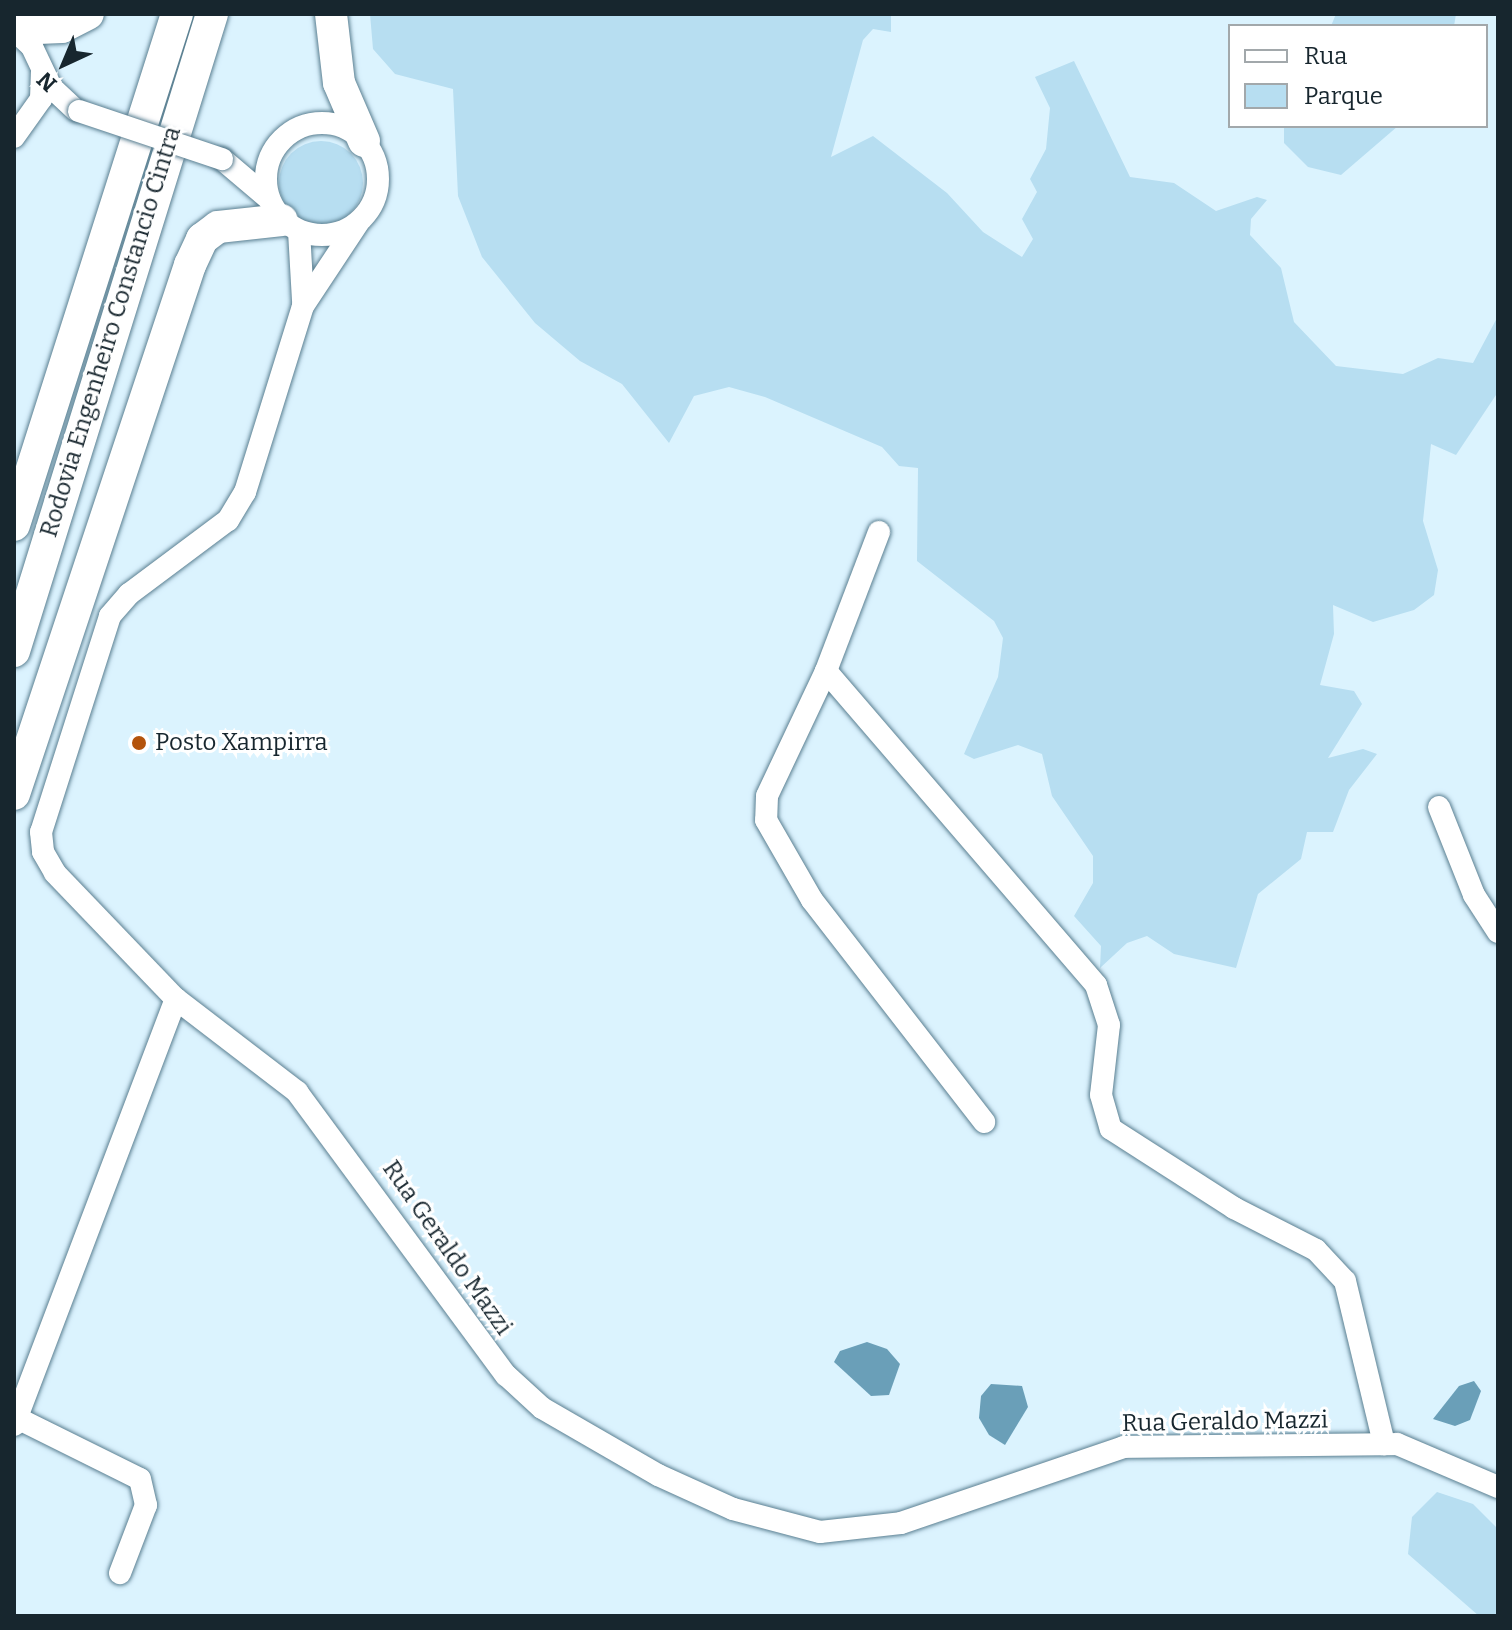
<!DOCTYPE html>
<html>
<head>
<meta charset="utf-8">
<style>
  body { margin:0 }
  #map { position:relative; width:1512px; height:1630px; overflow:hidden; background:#dbf3fe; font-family:Bitter,serif }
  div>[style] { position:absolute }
  .green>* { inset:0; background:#b7def1 }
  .round { border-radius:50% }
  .water>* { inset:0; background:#6a9fb8 }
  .roads { filter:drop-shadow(0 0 2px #5a7f91) drop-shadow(0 0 2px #5a7f91) }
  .minor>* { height:22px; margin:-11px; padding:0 11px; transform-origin:11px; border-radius:11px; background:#fff }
  .minor>.ring { margin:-11px; padding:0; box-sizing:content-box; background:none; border:22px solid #fff; border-radius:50% }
  .highway>* { height:32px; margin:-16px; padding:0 16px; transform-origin:16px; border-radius:16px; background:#fff }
  .bridges { filter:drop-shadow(0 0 2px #5a7f91) drop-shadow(0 0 2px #5a7f91) }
  .minor-bridge>* { height:22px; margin:-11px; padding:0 11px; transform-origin:11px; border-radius:11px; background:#fff }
  .dots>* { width:22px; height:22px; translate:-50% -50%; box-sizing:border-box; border:4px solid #fff; border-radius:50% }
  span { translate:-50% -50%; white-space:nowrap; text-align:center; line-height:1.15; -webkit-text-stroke:6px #fff; paint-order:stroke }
  .street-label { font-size:24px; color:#17262e }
  .poi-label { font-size:24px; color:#17262e }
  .left { translate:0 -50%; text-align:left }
  .frame { position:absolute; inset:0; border:16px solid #17262e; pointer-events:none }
  .legend { position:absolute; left:1228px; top:24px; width:260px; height:104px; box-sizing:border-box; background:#fff; border:2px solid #a2a8ab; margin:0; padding:10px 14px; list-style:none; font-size:24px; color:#17262e }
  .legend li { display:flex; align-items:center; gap:16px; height:40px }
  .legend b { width:40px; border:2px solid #a2a8ab }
  .north { position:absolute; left:24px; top:24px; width:80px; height:80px; -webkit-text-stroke:6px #fff; paint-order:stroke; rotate:224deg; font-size:22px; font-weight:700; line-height:32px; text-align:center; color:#17262e }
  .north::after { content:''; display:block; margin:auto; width:28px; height:36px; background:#17262e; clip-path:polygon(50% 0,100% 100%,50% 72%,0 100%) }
</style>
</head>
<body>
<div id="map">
  <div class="green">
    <i style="clip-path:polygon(370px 14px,891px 14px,891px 32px,873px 29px,863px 40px,831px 157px,873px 136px,947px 193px,983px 232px,1022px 257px,1033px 239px,1022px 219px,1037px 192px,1030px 179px,1046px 149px,1050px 108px,1035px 77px,1074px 61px,1130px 177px,1174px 183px,1216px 211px,1257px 197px,1267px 200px,1251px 219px,1250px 235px,1281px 268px,1294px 322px,1336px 366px,1403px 374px,1438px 358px,1473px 363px,1498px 316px,1498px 392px,1456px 455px,1431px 444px,1423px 521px,1438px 570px,1434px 595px,1414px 610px,1373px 622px,1333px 605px,1334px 634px,1320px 685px,1354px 691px,1362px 704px,1328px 758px,1363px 749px,1377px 754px,1349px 790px,1333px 832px,1307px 832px,1301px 859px,1258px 894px,1236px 968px,1174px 954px,1147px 936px,1127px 943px,1100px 968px,1101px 946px,1074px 916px,1093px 883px,1093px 856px,1052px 796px,1042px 754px,1018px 745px,974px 759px,964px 754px,998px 677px,1003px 638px,994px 621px,917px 561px,918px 468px,899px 466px,882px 447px,765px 397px,729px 387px,694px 396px,669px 443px,622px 384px,580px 361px,535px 323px,482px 257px,458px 196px,453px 89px,395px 74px,373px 49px)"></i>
    <i style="clip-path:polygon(1336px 14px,1456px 14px,1454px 26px,1331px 26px)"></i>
    <i style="clip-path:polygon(1284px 126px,1398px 126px,1341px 175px,1308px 167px,1284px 143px)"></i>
    <i class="round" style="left:279px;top:141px;width:84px;height:84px"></i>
    <i style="clip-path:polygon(1437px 1492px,1473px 1504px,1498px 1529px,1498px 1616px,1479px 1616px,1408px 1554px,1412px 1517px)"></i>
  </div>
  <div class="water">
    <i style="clip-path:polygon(867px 1342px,887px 1349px,900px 1364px,889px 1395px,871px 1396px,834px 1362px,840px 1351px)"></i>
    <i style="clip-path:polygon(1474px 1381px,1481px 1391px,1470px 1420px,1455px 1426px,1433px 1419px,1459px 1386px)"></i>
    <i style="clip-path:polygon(991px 1384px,1022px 1386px,1028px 1407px,1005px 1445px,989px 1435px,979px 1418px,981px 1396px)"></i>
  </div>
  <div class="roads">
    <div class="minor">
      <i style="left:14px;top:30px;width:25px;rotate:43deg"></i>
      <i style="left:32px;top:47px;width:44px;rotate:64.6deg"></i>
      <i style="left:51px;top:87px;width:34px;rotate:43deg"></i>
      <i class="ring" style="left:266px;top:123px;width:90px;height:90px"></i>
      <i style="left:14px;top:137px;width:47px;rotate:-54.6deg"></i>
      <i style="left:41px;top:99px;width:27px;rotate:-88deg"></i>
      <i style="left:222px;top:159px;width:60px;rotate:40.3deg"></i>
      <i style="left:358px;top:223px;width:100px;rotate:123.5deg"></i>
      <i style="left:303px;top:306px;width:195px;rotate:107.3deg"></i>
      <i style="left:245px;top:492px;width:33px;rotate:121deg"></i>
      <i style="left:228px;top:520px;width:124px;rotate:143.2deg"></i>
      <i style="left:129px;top:594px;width:29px;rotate:131deg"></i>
      <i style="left:110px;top:616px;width:227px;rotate:107.7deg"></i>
      <i style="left:41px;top:832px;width:20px;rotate:84deg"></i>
      <i style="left:43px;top:852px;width:24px;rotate:60deg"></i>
      <i style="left:55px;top:873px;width:175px;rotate:46.2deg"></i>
      <i style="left:176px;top:999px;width:153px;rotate:37.5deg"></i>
      <i style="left:297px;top:1092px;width:352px;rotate:53.6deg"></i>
      <i style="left:506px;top:1375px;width:49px;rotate:42.5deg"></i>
      <i style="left:542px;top:1408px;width:134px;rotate:30deg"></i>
      <i style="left:658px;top:1475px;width:82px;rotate:24.4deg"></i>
      <i style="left:733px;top:1509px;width:90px;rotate:14.8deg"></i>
      <i style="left:820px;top:1532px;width:81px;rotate:-6.3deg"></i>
      <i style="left:901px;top:1523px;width:236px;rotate:-18.8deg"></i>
      <i style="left:1124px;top:1447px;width:273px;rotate:-0.6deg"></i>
      <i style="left:1397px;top:1444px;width:110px;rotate:23.1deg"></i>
      <i style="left:299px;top:231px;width:70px;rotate:86.7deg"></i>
      <i style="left:879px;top:532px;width:149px;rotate:110.9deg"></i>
      <i style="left:826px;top:671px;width:138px;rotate:115.3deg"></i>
      <i style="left:767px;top:796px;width:24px;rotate:92deg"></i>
      <i style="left:766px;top:820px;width:92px;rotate:60.1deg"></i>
      <i style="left:812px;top:900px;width:281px;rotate:52.2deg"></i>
      <i style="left:826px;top:671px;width:414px;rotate:49.3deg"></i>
      <i style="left:1096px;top:985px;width:42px;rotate:72deg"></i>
      <i style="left:1109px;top:1025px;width:70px;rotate:96.5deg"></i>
      <i style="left:1101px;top:1095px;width:35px;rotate:74deg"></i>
      <i style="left:1111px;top:1129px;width:146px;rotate:32.7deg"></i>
      <i style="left:1234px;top:1208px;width:92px;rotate:27.1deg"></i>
      <i style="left:1316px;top:1250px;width:42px;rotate:46.9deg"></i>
      <i style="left:1345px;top:1281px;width:168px;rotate:76.5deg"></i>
      <i style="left:1439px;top:807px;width:95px;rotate:68.3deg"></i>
      <i style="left:1474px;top:895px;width:44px;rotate:57deg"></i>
      <i style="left:17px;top:1418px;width:137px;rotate:26.4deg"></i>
      <i style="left:140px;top:1479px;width:27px;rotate:77deg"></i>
      <i style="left:146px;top:1505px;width:73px;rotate:110.9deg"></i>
      <i style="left:14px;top:1425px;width:456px;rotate:-69.2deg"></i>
    </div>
    <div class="highway">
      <i style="left:331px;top:14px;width:69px;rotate:83.4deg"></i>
      <i style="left:339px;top:83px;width:63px;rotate:66.7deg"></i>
      <i style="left:14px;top:29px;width:48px;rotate:-2.4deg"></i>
      <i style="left:62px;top:27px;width:29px;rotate:-27deg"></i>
      <i style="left:14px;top:525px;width:536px;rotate:-72.31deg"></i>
      <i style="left:14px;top:651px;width:667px;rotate:-72.73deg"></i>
      <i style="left:14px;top:794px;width:558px;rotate:-71.6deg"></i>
      <i style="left:190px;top:265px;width:29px;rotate:-65deg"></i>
      <i style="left:202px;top:239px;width:20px;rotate:-37deg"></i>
      <i style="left:218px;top:227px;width:64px;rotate:-6.2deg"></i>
    </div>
  </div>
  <div class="bridges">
    <div class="minor-bridge">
      <i style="left:79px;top:111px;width:151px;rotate:18.6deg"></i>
    </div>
  </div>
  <div class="dots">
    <i style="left:139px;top:743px;background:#b3530c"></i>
  </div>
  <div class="street-label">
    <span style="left:111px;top:332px;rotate:-73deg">Rodovia Engenheiro Constancio Cintra</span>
    <span style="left:447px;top:1248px;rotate:55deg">Rua Geraldo Mazzi</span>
    <span style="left:1225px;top:1422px;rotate:-1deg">Rua Geraldo Mazzi</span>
  </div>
  <div class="poi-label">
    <span class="left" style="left:155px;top:743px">Posto Xampirra</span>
  </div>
  <div class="frame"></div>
  <ul class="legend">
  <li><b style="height:10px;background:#fff"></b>Rua</li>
  <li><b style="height:22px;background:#b7def1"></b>Parque</li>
  </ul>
  <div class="north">N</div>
</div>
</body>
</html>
